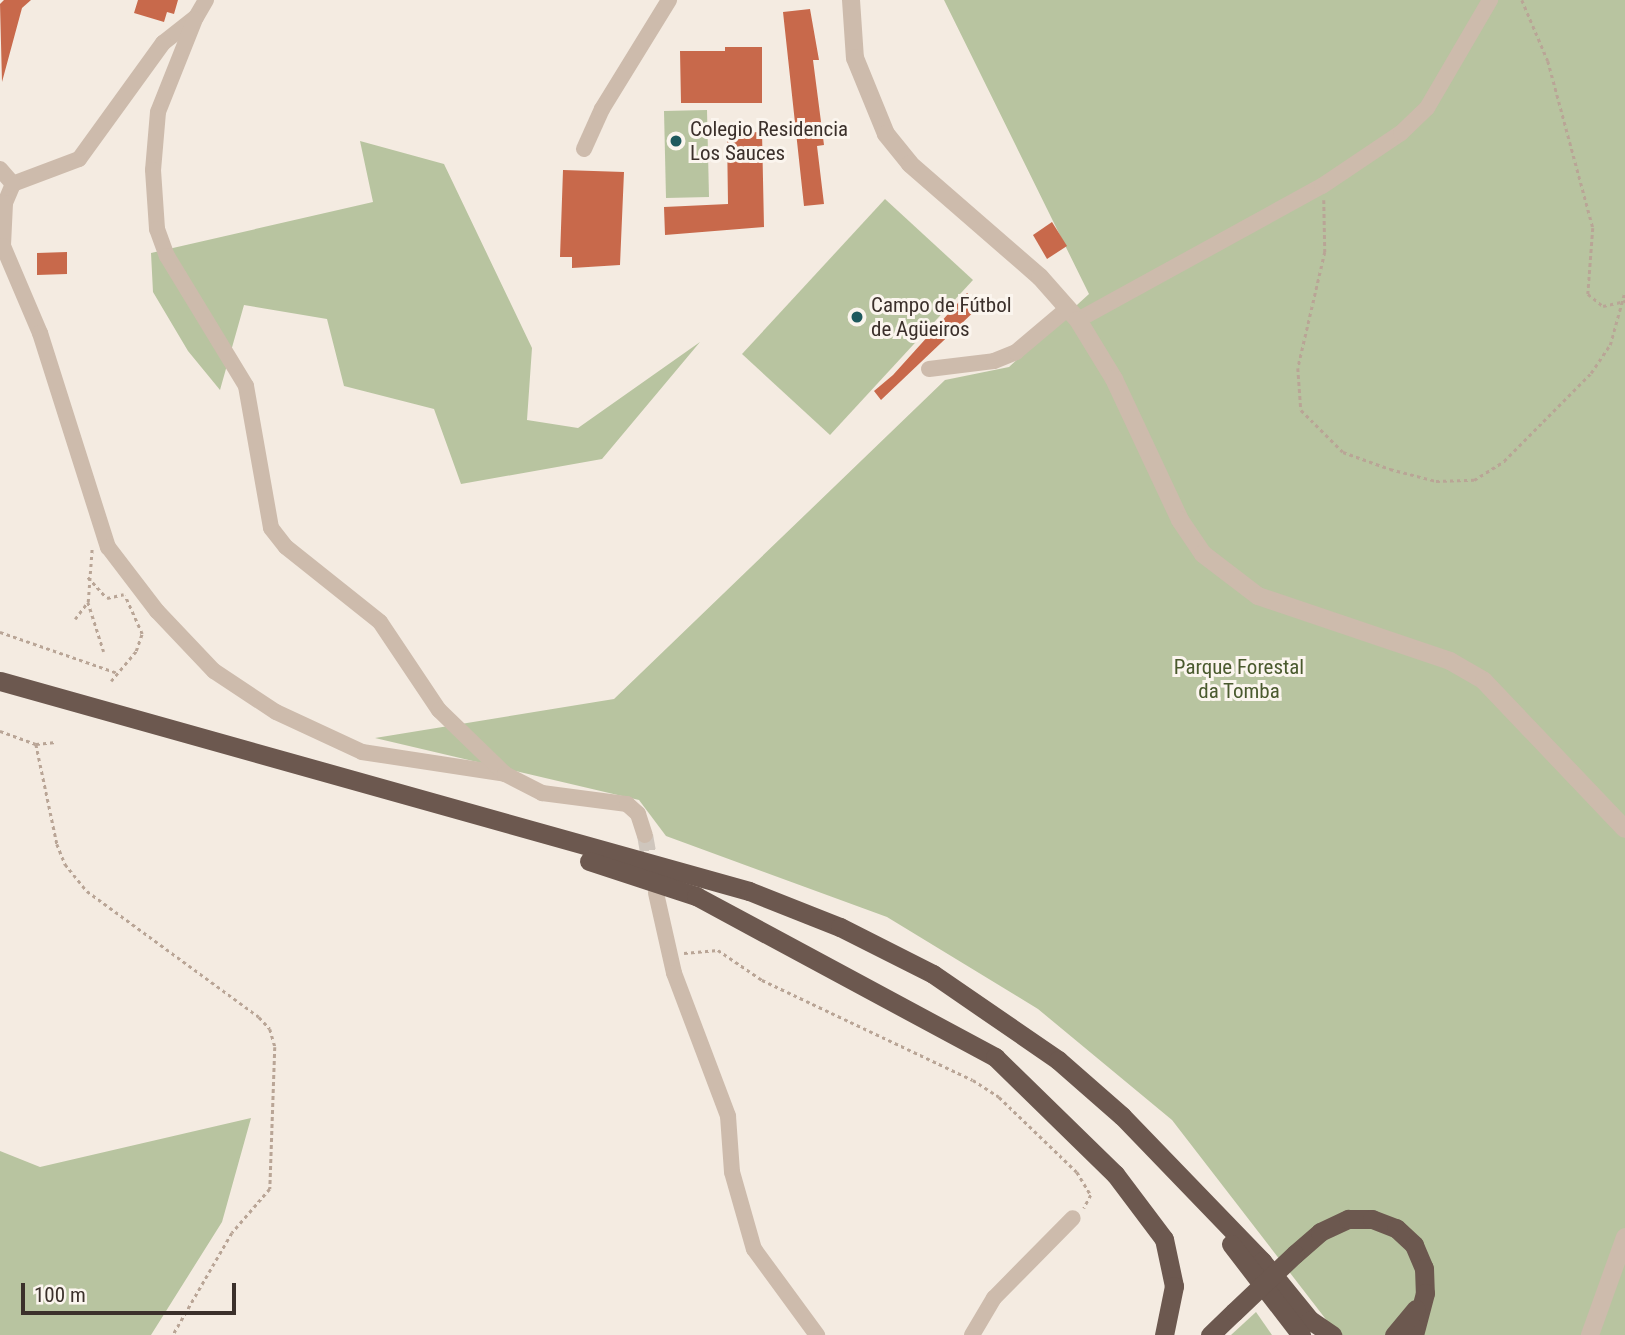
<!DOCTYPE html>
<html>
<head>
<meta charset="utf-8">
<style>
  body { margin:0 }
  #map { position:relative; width:1625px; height:1335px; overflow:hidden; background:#f4ebe1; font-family:"Roboto Condensed",sans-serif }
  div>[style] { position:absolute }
  .green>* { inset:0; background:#b8c4a0 }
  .building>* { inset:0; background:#c8694b }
  .minor-tunnel>* { height:16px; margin-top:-8px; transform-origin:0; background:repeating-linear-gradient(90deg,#cfc6bd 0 16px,transparent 0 24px) }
  .path>* { height:2.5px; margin-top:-1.25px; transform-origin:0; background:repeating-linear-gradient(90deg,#b9a596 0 3.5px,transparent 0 7px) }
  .minor>* { height:16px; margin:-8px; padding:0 8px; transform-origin:8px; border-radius:8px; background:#cdbbac }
  .tertiary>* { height:18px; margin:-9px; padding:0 9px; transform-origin:9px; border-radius:9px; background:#cdbbac }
  .trunk>* { height:19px; margin:-9.5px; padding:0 9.5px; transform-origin:9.5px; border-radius:9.5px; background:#6c584f }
  .trunk-bridge>* { height:19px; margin:-9.5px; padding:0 9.5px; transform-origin:9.5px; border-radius:9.5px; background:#6c584f }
  .dots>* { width:19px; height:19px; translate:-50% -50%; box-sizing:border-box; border:4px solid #fbf5ee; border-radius:50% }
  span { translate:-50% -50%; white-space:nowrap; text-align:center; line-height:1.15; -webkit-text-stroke:6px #fbf5ee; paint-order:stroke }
  .poi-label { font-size:21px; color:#3b302b }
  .left { translate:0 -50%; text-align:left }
  .park-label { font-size:21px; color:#4a5a2e }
  .scale { position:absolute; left:21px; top:1283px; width:215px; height:32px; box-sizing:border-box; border:4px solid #3b302b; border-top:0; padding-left:9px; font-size:21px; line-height:24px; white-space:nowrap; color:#3b302b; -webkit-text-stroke:5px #fbf5ee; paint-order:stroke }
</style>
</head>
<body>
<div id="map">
  <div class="green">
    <i style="clip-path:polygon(944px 0,1625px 0,1625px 1335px,1338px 1335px,1172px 1120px,1038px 1009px,887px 917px,666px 836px,639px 800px,375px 738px,614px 699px,945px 380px,1009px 367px,1089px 294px)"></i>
    <i style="clip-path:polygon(707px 110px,709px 197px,666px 198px,664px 111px)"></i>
    <i style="clip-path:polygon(360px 141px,444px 164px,532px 348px,527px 420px,578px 428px,700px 342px,602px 459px,461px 484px,434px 409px,344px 386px,327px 319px,244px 305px,220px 390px,188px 351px,153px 292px,151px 253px,373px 202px)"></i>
    <i style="clip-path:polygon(885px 199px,973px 280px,830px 435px,742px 354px)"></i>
    <i style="clip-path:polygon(251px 1118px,222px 1222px,151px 1335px,0 1335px,0 1151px,40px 1167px)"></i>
    <i style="clip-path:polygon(1256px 1312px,1272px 1335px,1231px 1335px)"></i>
  </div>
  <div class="building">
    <i style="clip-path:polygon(4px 0,31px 0,22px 8px,2px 82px,0 4px)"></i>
    <i style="clip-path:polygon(138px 0,178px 0,174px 14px,167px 12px,164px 22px,134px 13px)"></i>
    <i style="clip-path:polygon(810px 9px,819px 60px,813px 60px,824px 145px,817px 146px,824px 204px,804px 206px,783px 12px)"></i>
    <i style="clip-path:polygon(725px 47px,762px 47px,762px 103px,681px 103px,680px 51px,725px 51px)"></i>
    <i style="clip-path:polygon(762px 132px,764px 227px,665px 235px,664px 207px,728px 204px,727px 133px)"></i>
    <i style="clip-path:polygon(563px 170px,624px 172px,620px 265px,572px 268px,572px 257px,560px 257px)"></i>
    <i style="clip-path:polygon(1052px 222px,1067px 246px,1047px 259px,1033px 235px)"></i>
    <i style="clip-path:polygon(67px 252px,67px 274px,37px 275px,37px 253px)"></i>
    <i style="clip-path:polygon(967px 293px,981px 305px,881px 400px,874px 391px,893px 375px)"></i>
  </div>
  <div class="minor-tunnel">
    <i style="left:645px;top:835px;width:39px;rotate:80deg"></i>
  </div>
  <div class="path">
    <i style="left:1522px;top:0;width:66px;rotate:66.9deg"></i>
    <i style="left:1548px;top:61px;width:173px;rotate:74.9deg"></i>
    <i style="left:1593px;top:228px;width:66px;rotate:94.3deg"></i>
    <i style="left:1588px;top:294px;width:19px;rotate:39deg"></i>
    <i style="left:1603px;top:306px;width:23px;rotate:-13deg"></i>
    <i style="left:1324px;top:200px;width:52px;rotate:88.9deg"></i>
    <i style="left:1325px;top:252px;width:119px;rotate:103.1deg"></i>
    <i style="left:1298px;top:368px;width:42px;rotate:85.9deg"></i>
    <i style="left:1301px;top:410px;width:59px;rotate:45deg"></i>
    <i style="left:1343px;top:452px;width:50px;rotate:19.9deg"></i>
    <i style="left:1390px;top:469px;width:48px;rotate:14.6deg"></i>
    <i style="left:1436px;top:481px;width:38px;rotate:-2deg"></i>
    <i style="left:1474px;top:480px;width:36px;rotate:-32deg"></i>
    <i style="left:1504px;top:461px;width:124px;rotate:-45.3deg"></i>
    <i style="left:1591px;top:373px;width:34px;rotate:-56deg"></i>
    <i style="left:1610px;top:345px;width:56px;rotate:-74.5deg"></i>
    <i style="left:88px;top:577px;width:28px;rotate:48deg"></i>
    <i style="left:107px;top:598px;width:17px;rotate:-13deg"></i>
    <i style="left:88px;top:602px;width:52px;rotate:72.3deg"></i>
    <i style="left:75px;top:619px;width:21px;rotate:-53deg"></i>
    <i style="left:88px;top:602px;width:54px;rotate:-85.8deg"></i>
    <i style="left:0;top:632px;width:125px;rotate:19.2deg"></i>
    <i style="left:111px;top:681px;width:39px;rotate:-50deg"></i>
    <i style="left:136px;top:651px;width:18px;rotate:-71deg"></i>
    <i style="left:142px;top:634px;width:42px;rotate:-114.1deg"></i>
    <i style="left:0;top:731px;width:38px;rotate:20deg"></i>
    <i style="left:36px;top:744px;width:20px;rotate:-6deg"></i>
    <i style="left:36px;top:744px;width:102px;rotate:78.1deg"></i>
    <i style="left:57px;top:844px;width:22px;rotate:68deg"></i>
    <i style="left:65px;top:864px;width:35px;rotate:51deg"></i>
    <i style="left:87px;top:891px;width:213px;rotate:36.2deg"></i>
    <i style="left:259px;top:1017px;width:16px;rotate:47deg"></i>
    <i style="left:270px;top:1029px;width:19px;rotate:74deg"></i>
    <i style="left:275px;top:1047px;width:142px;rotate:92deg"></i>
    <i style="left:270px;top:1189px;width:58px;rotate:130.8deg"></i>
    <i style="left:232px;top:1233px;width:118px;rotate:120deg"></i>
    <i style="left:684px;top:953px;width:34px;rotate:-5deg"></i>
    <i style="left:718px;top:950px;width:53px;rotate:34.3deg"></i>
    <i style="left:762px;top:980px;width:233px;rotate:25.4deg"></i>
    <i style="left:973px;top:1080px;width:31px;rotate:33deg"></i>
    <i style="left:999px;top:1097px;width:108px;rotate:43.9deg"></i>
    <i style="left:1077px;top:1172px;width:27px;rotate:59deg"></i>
    <i style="left:1091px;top:1195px;width:15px;rotate:118deg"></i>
  </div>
  <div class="minor">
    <i style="left:206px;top:0;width:20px;rotate:120deg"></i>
    <i style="left:196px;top:17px;width:42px;rotate:141.8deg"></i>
    <i style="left:163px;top:43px;width:143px;rotate:125.9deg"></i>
    <i style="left:79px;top:159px;width:71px;rotate:159.3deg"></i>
    <i style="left:13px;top:184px;width:21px;rotate:113deg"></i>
    <i style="left:5px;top:203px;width:43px;rotate:92.7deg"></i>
    <i style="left:3px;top:246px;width:95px;rotate:67deg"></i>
    <i style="left:40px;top:333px;width:225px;rotate:72.4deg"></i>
    <i style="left:108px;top:547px;width:81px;rotate:52.6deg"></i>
    <i style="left:157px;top:611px;width:83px;rotate:46.5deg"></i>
    <i style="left:214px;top:671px;width:74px;rotate:33.5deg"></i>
    <i style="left:276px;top:712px;width:95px;rotate:24.9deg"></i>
    <i style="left:362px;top:752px;width:145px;rotate:8.7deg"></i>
    <i style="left:195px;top:19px;width:100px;rotate:111.7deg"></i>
    <i style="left:158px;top:112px;width:58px;rotate:94.9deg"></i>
    <i style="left:153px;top:170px;width:59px;rotate:86.1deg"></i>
    <i style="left:157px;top:229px;width:29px;rotate:70deg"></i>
    <i style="left:167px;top:256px;width:152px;rotate:58.7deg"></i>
    <i style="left:246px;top:386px;width:144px;rotate:80deg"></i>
    <i style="left:271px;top:528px;width:24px;rotate:52deg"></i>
    <i style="left:286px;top:547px;width:120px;rotate:38.6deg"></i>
    <i style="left:380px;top:622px;width:106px;rotate:56.2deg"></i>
    <i style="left:439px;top:710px;width:92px;rotate:44.1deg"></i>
    <i style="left:505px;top:774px;width:42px;rotate:27.2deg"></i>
    <i style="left:542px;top:793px;width:86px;rotate:7.4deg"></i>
    <i style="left:627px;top:804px;width:15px;rotate:42deg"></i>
    <i style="left:638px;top:814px;width:22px;rotate:72deg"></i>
    <i style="left:584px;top:149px;width:44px;rotate:-65.8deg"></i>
    <i style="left:602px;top:109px;width:128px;rotate:-58.4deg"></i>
    <i style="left:0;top:169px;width:20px;rotate:49deg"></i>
    <i style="left:1078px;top:320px;width:278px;rotate:-28.8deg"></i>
    <i style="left:1322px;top:186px;width:95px;rotate:-33.9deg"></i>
    <i style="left:1401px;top:133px;width:36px;rotate:-44deg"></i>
    <i style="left:1427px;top:108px;width:125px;rotate:-59.7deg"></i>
    <i style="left:929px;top:369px;width:65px;rotate:-7deg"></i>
    <i style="left:994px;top:361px;width:24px;rotate:-22deg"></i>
    <i style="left:1016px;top:352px;width:68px;rotate:-40.2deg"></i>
    <i style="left:656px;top:893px;width:82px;rotate:77.3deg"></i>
    <i style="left:674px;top:973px;width:153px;rotate:69.3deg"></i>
    <i style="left:728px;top:1116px;width:56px;rotate:85.9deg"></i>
    <i style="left:732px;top:1172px;width:80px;rotate:74.1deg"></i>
    <i style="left:754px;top:1249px;width:107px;rotate:53.8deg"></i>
    <i style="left:972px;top:1335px;width:43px;rotate:-59.3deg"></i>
    <i style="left:994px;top:1298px;width:112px;rotate:-45.4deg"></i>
  </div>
  <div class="tertiary">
    <i style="left:851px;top:0;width:58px;rotate:86.1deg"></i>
    <i style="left:855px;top:58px;width:82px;rotate:67.8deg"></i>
    <i style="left:886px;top:134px;width:38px;rotate:51deg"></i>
    <i style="left:910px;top:164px;width:172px;rotate:41deg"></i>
    <i style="left:1040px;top:277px;width:57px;rotate:48.5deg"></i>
    <i style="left:1078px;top:320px;width:69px;rotate:58.6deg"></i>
    <i style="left:1114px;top:379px;width:156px;rotate:64.9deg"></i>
    <i style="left:1180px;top:520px;width:41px;rotate:55.9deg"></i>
    <i style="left:1203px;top:554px;width:69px;rotate:37.4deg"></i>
    <i style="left:1258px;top:596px;width:203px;rotate:18.7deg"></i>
    <i style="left:1450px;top:661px;width:39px;rotate:30deg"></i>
    <i style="left:1484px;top:681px;width:204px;rotate:46.4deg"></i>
    <i style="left:1590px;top:1335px;width:104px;rotate:-70.3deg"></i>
  </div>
  <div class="trunk">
    <i style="left:0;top:681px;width:778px;rotate:15.66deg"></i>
    <i style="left:749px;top:891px;width:98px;rotate:21.6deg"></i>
    <i style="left:840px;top:927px;width:104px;rotate:26.8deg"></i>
    <i style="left:933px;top:974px;width:152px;rotate:34.5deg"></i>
    <i style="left:1058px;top:1060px;width:85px;rotate:41.2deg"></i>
    <i style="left:1122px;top:1116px;width:202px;rotate:46deg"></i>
    <i style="left:1262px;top:1261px;width:76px;rotate:50.9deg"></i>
    <i style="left:1310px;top:1320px;width:27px;rotate:34deg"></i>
    <i style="left:589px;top:861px;width:113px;rotate:18.1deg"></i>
    <i style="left:696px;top:896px;width:340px;rotate:28.3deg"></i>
    <i style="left:995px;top:1057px;width:168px;rotate:44.3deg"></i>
    <i style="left:1115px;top:1174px;width:81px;rotate:53deg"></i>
    <i style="left:1164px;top:1239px;width:48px;rotate:78deg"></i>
    <i style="left:1174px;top:1286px;width:50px;rotate:101.5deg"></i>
    <i style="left:1231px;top:1244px;width:115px;rotate:52.4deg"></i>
    <i style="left:1295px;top:1254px;width:33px;rotate:-41deg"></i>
    <i style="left:1320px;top:1232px;width:31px;rotate:-25deg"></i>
    <i style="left:1348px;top:1219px;width:24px"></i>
    <i style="left:1372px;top:1219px;width:26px;rotate:21deg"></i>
    <i style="left:1396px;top:1228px;width:25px;rotate:43deg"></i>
    <i style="left:1414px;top:1245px;width:25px;rotate:67deg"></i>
    <i style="left:1424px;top:1268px;width:25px;rotate:88deg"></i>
    <i style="left:1425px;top:1293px;width:43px;rotate:104.7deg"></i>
    <i style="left:1210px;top:1335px;width:33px;rotate:-44deg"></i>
    <i style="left:1394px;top:1335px;width:34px;rotate:-50deg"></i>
  </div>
  <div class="trunk-bridge">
    <i style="left:1234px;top:1312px;width:84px;rotate:-43.6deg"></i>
  </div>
  <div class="dots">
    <i style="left:676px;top:141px;background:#1f5a5e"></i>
    <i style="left:857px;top:317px;background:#1f5a5e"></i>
  </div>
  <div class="poi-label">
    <span class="left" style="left:690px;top:141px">Colegio Residencia<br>Los Sauces</span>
    <span class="left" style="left:871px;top:317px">Campo de Fútbol<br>de Agüeiros</span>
  </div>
  <div class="park-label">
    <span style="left:1239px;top:679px">Parque Forestal<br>da Tomba</span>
  </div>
  <div class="scale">100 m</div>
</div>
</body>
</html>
